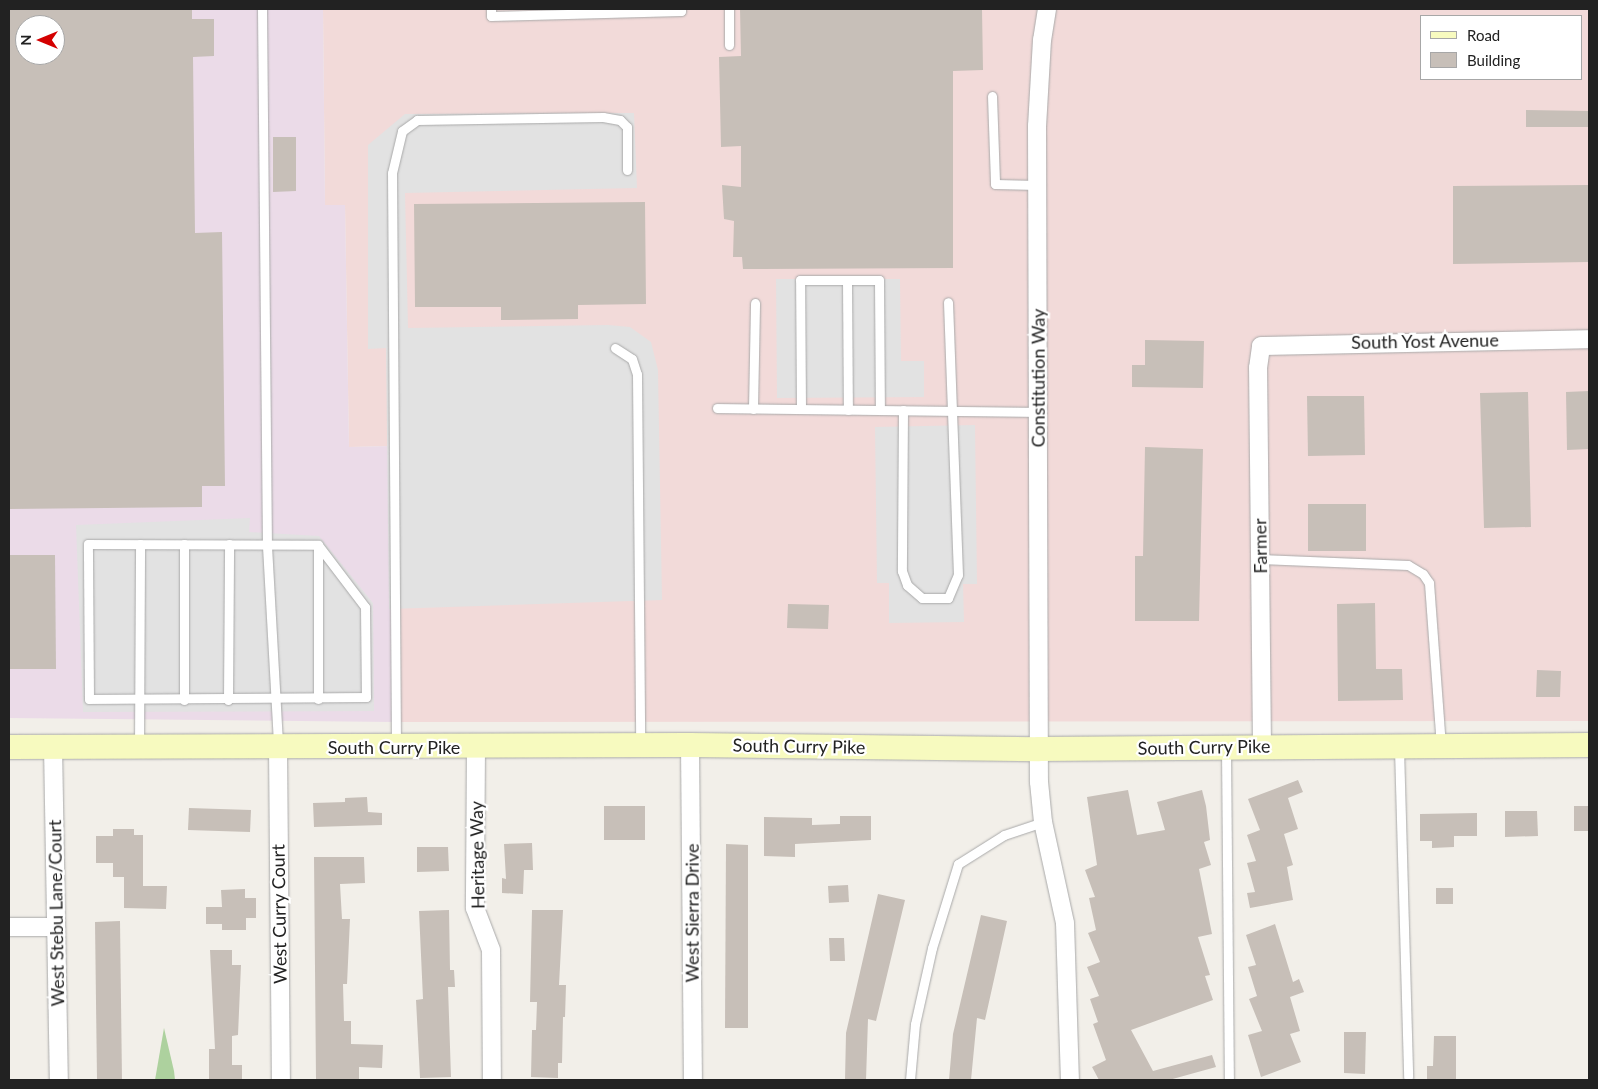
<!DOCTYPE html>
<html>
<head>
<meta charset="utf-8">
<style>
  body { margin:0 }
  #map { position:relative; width:1598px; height:1089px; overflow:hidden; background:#f2efe9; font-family:Lato,sans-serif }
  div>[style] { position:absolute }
  .commercial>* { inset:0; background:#f2dad9 }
  .industrial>* { inset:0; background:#ebdbe8 }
  .forest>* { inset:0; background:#add19e }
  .parking>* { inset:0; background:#e2e2e2 }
  .building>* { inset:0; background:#c7bfb8 }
  .roads { filter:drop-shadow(0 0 1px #a9a9a9) drop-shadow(0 0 1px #a9a9a9) }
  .service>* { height:9px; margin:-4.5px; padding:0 4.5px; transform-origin:4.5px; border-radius:4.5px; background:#fff }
  .minor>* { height:18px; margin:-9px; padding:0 9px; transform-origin:9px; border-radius:9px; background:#fff }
  .secondary>* { height:24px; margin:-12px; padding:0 12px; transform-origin:12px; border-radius:12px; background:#f7fabf }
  span { translate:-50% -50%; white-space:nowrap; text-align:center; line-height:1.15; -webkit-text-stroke:4.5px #fff; paint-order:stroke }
  .street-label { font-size:18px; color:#222 }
  .frame { position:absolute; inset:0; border:10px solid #222; pointer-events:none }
  .legend { position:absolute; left:1420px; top:15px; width:162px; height:65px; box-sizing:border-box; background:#fff; border:1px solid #a7a7a7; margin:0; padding:6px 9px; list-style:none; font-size:15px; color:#222 }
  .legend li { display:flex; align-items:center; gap:10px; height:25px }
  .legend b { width:25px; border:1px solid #a7a7a7 }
  .north { position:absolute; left:15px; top:15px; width:50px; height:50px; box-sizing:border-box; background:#fff; border:1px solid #a7a7a7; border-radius:50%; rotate:270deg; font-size:14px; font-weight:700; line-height:20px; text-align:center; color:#222 }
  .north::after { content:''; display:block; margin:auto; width:18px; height:22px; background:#d40000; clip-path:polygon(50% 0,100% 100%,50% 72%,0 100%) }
</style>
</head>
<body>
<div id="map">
  <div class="commercial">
    <i style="clip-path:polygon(evenodd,323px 9px,1589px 9px,1589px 721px,393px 722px,392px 446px,349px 447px,345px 205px,325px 205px,323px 9px,1422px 16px,1582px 16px,1582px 79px,1422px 79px,1422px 16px)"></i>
  </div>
  <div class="industrial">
    <i style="clip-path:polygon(evenodd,9px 9px,323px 9px,325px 205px,345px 205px,349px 447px,392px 446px,393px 722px,9px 718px,9px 9px,25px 25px,55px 25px,55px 55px,25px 55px,25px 25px)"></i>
  </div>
  <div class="forest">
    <i style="clip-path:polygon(164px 1028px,174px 1071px,175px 1080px,155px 1080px)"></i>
  </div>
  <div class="parking">
    <i style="clip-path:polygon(634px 113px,637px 188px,405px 193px,408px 328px,608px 325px,630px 327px,651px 342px,658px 370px,662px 600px,389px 609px,386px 348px,368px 349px,368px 145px,405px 114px)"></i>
    <i style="clip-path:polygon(776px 279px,900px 279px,901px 361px,924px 361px,924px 397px,777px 398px)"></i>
    <i style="clip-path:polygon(975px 425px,977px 584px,963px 584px,964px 622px,889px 623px,889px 583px,877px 583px,875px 427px)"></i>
    <i style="clip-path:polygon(250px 518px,249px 532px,319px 536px,373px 603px,374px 711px,83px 712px,76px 525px)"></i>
  </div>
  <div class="building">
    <i style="clip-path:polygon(evenodd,9px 9px,192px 9px,192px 19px,214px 19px,214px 56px,193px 57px,195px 233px,222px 232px,225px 486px,202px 486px,202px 507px,9px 509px,9px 9px,25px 25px,55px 25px,55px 55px,25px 55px,25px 25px)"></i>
    <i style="clip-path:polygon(740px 9px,982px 9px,983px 70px,953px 71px,953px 268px,743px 269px,742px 257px,733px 257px,734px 221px,724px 219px,722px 185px,741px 187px,741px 146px,721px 147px,719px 57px,741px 56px)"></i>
    <i style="clip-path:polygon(1526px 110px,1589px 111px,1589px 127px,1526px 127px)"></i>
    <i style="clip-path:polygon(273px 137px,296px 137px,296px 191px,273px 192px)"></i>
    <i style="clip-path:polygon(1588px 185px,1589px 262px,1453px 264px,1453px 186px)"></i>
    <i style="clip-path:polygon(645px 202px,646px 304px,578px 305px,578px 319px,501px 320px,501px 307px,415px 307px,414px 204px)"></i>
    <i style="clip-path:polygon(1145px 340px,1204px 341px,1203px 388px,1132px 387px,1132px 365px,1145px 365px)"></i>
    <i style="clip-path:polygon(1589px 391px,1589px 449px,1567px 450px,1566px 392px)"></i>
    <i style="clip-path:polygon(1528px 392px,1531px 527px,1484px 528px,1480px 393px)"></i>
    <i style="clip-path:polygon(1307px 396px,1364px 396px,1365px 455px,1308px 456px)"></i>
    <i style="clip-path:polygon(1145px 447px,1203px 449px,1199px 621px,1135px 621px,1135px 556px,1143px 556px)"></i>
    <i style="clip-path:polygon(1308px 504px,1366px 504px,1366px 551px,1308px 551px)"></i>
    <i style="clip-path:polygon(9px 555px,55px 555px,56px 669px,9px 669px)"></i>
    <i style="clip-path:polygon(1375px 603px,1376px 669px,1402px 669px,1403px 700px,1338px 701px,1337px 604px)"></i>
    <i style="clip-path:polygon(788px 604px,829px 605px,828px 629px,787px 628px)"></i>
    <i style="clip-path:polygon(1537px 670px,1561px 671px,1560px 697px,1536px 697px)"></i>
    <i style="clip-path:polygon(1298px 780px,1303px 792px,1288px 798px,1298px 829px,1284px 834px,1293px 865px,1287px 867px,1293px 900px,1250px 908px,1247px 893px,1255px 892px,1247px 863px,1256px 861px,1247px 835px,1260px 830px,1248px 799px)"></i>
    <i style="clip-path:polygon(1128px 790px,1137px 835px,1165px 830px,1157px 802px,1202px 790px,1206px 806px,1210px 840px,1204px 842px,1211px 865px,1199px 869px,1212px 934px,1198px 937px,1210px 975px,1205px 976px,1213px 1000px,1131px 1030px,1153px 1071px,1212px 1055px,1216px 1067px,1169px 1080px,1099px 1080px,1092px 1067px,1106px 1060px,1093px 1024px,1098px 1022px,1090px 999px,1099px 996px,1087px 967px,1100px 962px,1088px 933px,1096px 930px,1089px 898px,1095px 897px,1085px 870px,1097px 865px,1087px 797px)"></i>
    <i style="clip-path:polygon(367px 797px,368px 812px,382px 813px,382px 825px,314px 827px,313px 803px,345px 802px,345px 798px)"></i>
    <i style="clip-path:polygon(604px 806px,645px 806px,645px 840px,604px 840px)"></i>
    <i style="clip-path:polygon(1574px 806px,1589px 806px,1589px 831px,1574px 831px)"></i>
    <i style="clip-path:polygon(189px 808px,251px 810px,250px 832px,188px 830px)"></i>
    <i style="clip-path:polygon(1505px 811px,1537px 811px,1538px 836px,1505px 837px)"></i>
    <i style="clip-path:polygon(1477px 813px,1477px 836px,1454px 836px,1454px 847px,1432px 848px,1432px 841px,1420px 841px,1420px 814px)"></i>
    <i style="clip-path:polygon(840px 816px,871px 816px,871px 840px,795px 844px,795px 857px,764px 856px,764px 817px,812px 818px,812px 825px,840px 824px)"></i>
    <i style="clip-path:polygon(113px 829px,134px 829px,134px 835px,143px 835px,143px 886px,167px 886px,166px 909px,124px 908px,124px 877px,113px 877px,113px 863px,96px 863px,96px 836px,113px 836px)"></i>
    <i style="clip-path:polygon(532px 843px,533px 870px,524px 870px,523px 894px,502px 893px,502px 878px,506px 879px,504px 844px)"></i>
    <i style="clip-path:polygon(726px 844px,748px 845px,748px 1028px,725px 1028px)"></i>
    <i style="clip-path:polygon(417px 847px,448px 847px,449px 871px,417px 872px)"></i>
    <i style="clip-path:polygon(314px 857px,364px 857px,365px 883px,340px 884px,342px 919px,350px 919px,347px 984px,343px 984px,344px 1021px,351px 1021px,351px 1044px,383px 1045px,382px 1068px,359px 1067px,359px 1080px,316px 1080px)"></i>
    <i style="clip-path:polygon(848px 885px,849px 902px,829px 903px,828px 886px)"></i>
    <i style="clip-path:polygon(1436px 888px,1453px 888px,1453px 904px,1436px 904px)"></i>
    <i style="clip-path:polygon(245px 889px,245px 898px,256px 898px,256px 918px,246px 918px,246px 930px,222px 930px,222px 924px,206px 924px,206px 907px,222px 907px,221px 890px)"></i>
    <i style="clip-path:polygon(878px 894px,905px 900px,876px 1021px,868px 1019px,866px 1080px,845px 1080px,846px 1033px)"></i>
    <i style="clip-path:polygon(449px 910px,450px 970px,454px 970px,455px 987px,448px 987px,451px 1077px,420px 1078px,416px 1000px,423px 999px,419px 911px)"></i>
    <i style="clip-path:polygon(532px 910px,563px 910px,559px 985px,566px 985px,565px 1017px,563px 1017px,562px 1063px,558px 1063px,558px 1078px,531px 1077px,532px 1030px,536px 1030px,537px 1002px,530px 1002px)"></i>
    <i style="clip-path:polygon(981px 915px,1007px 921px,985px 1020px,977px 1018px,971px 1080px,949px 1080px,953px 1034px)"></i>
    <i style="clip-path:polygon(120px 921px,122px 1080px,97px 1080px,95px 922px)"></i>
    <i style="clip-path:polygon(1275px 924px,1293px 982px,1299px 979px,1304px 992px,1290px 997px,1300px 1031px,1290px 1034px,1301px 1062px,1261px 1077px,1248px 1035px,1262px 1031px,1249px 999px,1257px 996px,1248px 967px,1256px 965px,1246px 935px)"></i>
    <i style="clip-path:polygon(829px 938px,844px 938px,845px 961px,830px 961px)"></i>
    <i style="clip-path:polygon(210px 950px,232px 950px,232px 965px,241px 965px,238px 1035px,232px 1036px,232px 1065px,242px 1065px,242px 1080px,209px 1080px,209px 1049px,215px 1049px)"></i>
    <i style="clip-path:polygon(1344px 1032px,1366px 1032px,1365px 1074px,1344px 1073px)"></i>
    <i style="clip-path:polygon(1434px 1036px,1456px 1036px,1456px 1080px,1427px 1080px,1427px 1066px,1433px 1066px)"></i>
  </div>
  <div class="roads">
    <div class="service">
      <i style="left:262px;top:9px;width:537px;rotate:89.47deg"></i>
      <i style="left:267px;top:546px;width:198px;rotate:86.8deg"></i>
      <i style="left:491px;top:9px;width:7px;rotate:90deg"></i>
      <i style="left:491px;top:16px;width:190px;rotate:-1.5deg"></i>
      <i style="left:681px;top:11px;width:2px;rotate:-90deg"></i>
      <i style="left:729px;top:9px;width:36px;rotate:90deg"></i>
      <i style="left:992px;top:96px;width:88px;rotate:88deg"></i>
      <i style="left:995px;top:184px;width:42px;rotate:1.4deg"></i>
      <i style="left:847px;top:280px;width:130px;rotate:89.6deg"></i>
      <i style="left:615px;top:348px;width:20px;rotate:33deg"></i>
      <i style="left:632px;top:359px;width:16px;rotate:72deg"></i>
      <i style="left:637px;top:374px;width:371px;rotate:89.5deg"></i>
      <i style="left:717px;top:408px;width:321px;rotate:0.7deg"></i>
      <i style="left:753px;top:409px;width:106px;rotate:-88.9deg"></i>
      <i style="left:801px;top:409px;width:129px;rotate:-90.4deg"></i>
      <i style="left:800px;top:280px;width:79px"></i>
      <i style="left:879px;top:280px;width:130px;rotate:89.6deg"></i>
      <i style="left:903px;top:410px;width:161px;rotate:90.4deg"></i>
      <i style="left:902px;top:571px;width:15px;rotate:70deg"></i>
      <i style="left:907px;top:585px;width:20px;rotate:41deg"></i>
      <i style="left:922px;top:598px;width:26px"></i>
      <i style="left:948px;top:598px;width:25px;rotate:-67deg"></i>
      <i style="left:958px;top:575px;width:273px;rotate:-92.1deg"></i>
      <i style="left:88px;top:544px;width:230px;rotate:0.2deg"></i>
      <i style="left:318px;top:545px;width:78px;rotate:52.8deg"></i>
      <i style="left:365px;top:607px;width:90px;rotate:89.4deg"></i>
      <i style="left:366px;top:697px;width:277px;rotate:179.6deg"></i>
      <i style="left:89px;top:699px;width:155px;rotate:-90.4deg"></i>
      <i style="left:318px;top:545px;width:154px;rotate:90deg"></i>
      <i style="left:1260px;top:559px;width:148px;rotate:2.3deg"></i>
      <i style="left:1408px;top:565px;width:17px;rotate:31deg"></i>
      <i style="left:1423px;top:574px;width:11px;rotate:56deg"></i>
      <i style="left:1429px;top:583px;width:162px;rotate:85.8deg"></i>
      <i style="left:184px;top:700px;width:156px;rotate:-90deg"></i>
      <i style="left:228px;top:700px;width:156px;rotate:-89.6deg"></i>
      <i style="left:396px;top:744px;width:571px;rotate:-90.4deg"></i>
      <i style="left:392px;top:173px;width:43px;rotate:-76.6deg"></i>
      <i style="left:402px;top:131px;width:19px;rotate:-36deg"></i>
      <i style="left:417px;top:120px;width:186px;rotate:-0.9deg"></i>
      <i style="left:603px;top:117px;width:17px;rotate:10deg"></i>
      <i style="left:620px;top:120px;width:10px;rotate:45deg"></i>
      <i style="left:627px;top:127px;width:43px;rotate:90deg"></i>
      <i style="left:139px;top:747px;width:203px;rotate:-89.7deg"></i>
      <i style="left:1226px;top:748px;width:332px;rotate:89.5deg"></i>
      <i style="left:1399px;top:748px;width:329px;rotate:88.4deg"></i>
      <i style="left:910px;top:1080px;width:56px;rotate:-84.9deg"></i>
      <i style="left:915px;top:1024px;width:78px;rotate:-77.4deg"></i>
      <i style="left:932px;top:948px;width:88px;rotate:-72.8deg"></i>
      <i style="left:958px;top:864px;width:54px;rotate:-32.2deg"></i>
      <i style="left:1004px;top:835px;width:41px;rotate:-18.4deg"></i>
    </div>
    <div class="minor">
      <i style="left:1047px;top:9px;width:31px;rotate:99deg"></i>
      <i style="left:1042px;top:40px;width:86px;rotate:93.3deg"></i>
      <i style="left:1037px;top:126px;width:656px;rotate:89.83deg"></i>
      <i style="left:1039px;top:782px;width:40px;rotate:84.3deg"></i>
      <i style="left:1043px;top:822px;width:103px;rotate:77.7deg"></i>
      <i style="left:1065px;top:923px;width:157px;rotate:88.2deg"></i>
      <i style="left:690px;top:745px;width:335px;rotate:89.5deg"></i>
      <i style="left:53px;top:746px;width:334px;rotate:89deg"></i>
      <i style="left:1262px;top:746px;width:378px;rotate:-90.6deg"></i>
      <i style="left:1258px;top:368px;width:22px;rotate:-82deg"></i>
      <i style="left:1261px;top:346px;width:328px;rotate:-1.2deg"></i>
      <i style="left:278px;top:747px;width:333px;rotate:89.5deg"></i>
      <i style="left:476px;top:747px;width:161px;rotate:90.4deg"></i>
      <i style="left:475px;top:908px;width:45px;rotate:69.1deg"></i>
      <i style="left:491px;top:950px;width:130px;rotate:89.6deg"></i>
      <i style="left:9px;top:927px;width:46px"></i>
    </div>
    <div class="secondary">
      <i style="left:9px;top:747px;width:681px;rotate:-0.17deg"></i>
      <i style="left:690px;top:745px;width:349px;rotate:0.7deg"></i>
      <i style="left:1039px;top:749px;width:550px;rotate:-0.42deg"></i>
    </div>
  </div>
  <div class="street-label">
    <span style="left:1425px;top:341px;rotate:-1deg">South Yost Avenue</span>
    <span style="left:1038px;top:378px;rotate:-90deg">Constitution Way</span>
    <span style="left:1260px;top:546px;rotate:-91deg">Farmer</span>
    <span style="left:799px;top:746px;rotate:1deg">South Curry Pike</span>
    <span style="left:394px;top:747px">South Curry Pike</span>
    <span style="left:1204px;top:747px;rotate:-1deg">South Curry Pike</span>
    <span style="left:477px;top:855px;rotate:-91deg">Heritage Way</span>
    <span style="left:56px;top:913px;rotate:-91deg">West Stebu Lane/Court</span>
    <span style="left:692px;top:913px;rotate:-90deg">West Sierra Drive</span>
    <span style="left:279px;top:914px;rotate:-91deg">West Curry Court</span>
  </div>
  <div class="frame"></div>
  <ul class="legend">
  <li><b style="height:6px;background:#f7fabf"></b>Road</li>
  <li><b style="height:14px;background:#c7bfb8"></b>Building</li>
  </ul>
  <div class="north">N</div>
</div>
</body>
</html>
